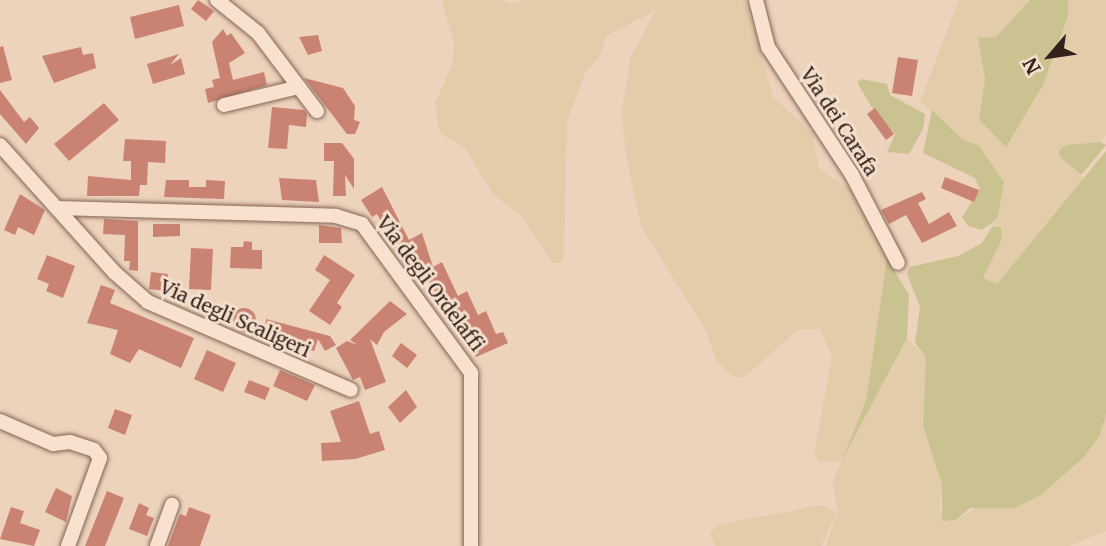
<!DOCTYPE html>
<html>
<head>
<meta charset="utf-8">
<style>
  body { margin:0 }
  #map { position:relative; width:1106px; height:546px; overflow:hidden; background:#edd3bc; font-family:Merriweather,serif }
  div>[style] { position:absolute }
  .farmland>* { inset:0; background:#e2ccaa }
  .green>* { inset:0; background:#cac391 }
  .building>* { inset:0; background:#ca8372 }
  .round { border-radius:50% }
  .roads { filter:drop-shadow(0 0 2px #846456) drop-shadow(0 0 2px #846456) }
  .minor>* { height:14px; margin:-7px; padding:0 7px; transform-origin:7px; border-radius:7px; background:#f8e2cf }
  span { translate:-50% -50%; white-space:nowrap; text-align:center; line-height:1.15; -webkit-text-stroke:6px #f4dfcc; paint-order:stroke }
  .street-label { font-size:19px; color:#33211b }
  .north { position:absolute; left:1015px; top:21px; width:70px; height:70px; -webkit-text-stroke:5px #f4dfcc; paint-order:stroke; rotate:241deg; font-size:19px; font-weight:700; line-height:28px; text-align:center; color:#33211b }
  .north::after { content:''; display:block; margin:auto; width:24px; height:32px; background:#33211b; clip-path:polygon(50% 0,100% 100%,50% 72%,0 100%) }
</style>
</head>
<body>
<div id="map">
  <div class="farmland">
    <i style="clip-path:polygon(442px 0,502px 0,511px 4px,523px 0,746px 0,773px 97px,812px 133px,819px 169px,851px 190px,887px 258px,866px 401px,846px 451px,907px 338px,926px 357px,923px 426px,942px 486px,940px 510px,956px 520px,981px 505px,1015px 508px,1100px 435px,1106px 414px,1106px 531px,1069px 546px,826px 546px,837px 512px,833px 481px,842px 461px,819px 463px,814px 453px,832px 357px,820px 329px,799px 329px,743px 378px,732px 376px,717px 361px,705px 329px,641px 226px,625px 150px,622px 108px,631px 57px,655px 11px,606px 36px,599px 58px,586px 71px,567px 121px,564px 253px,561px 263px,553px 263px,522px 217px,494px 195px,465px 148px,440px 133px,435px 103px,453px 63px,454px 44px)"></i>
    <i style="clip-path:polygon(959px 0,1030px 0,996px 37px,978px 39px,985px 79px,979px 119px,1006px 146px,1068px 16px,1068px 0,1106px 0,1106px 135px,1100px 142px,1068px 145px,1060px 157px,1084px 179px,997px 284px,983px 278px,1002px 239px,1001px 227px,992px 227px,997px 219px,979px 146px,962px 139px,920px 101px)"></i>
    <i style="clip-path:polygon(822px 505px,836px 512px,822px 546px,715px 546px,710px 534px,717px 525px)"></i>
  </div>
  <div class="green">
    <i style="clip-path:polygon(1030px 0,1068px 0,1068px 16px,1043px 85px,1006px 147px,979px 119px,985px 79px,978px 38px,996px 37px)"></i>
    <i style="clip-path:polygon(862px 79px,887px 84px,890px 95px,925px 114px,923px 129px,909px 154px,887px 152px,895px 134px,871px 106px,857px 82px)"></i>
    <i style="clip-path:polygon(932px 110px,962px 139px,979px 146px,1004px 182px,997px 219px,982px 230px,968px 226px,962px 217px,980px 189px,975px 178px,923px 153px)"></i>
    <i style="clip-path:polygon(1100px 142px,1106px 145px,1081px 175px,1060px 157px,1059px 150px,1067px 145px)"></i>
    <i style="clip-path:polygon(1106px 151px,1106px 414px,1100px 435px,1084px 457px,1041px 495px,1015px 508px,970px 508px,956px 520px,942px 521px,942px 485px,923px 426px,926px 357px,915px 343px,920px 307px,907px 274px,909px 267px,958px 256px,982px 243px,992px 227px,1001px 227px,1002px 239px,983px 278px,997px 284px)"></i>
    <i style="clip-path:polygon(887px 258px,909px 295px,907px 338px,842px 460px,866px 401px)"></i>
  </div>
  <div class="building">
    <i style="clip-path:polygon(198px 0,214px 11px,206px 21px,191px 9px)"></i>
    <i style="clip-path:polygon(179px 5px,184px 26px,135px 39px,130px 17px)"></i>
    <i style="clip-path:polygon(223px 29px,227px 36px,231px 33px,245px 53px,229px 63px,233px 80px,264px 72px,267px 85px,208px 103px,205px 89px,214px 87px,212px 80px,220px 78px,212px 42px)"></i>
    <i style="clip-path:polygon(318px 35px,322px 51px,308px 55px,299px 37px)"></i>
    <i style="clip-path:polygon(3px 46px,12px 80px,0 83px,0 47px)"></i>
    <i style="clip-path:polygon(81px 47px,83px 55px,93px 53px,96px 68px,54px 83px,42px 56px)"></i>
    <i style="clip-path:polygon(179px 54px,170px 65px,181px 58px,185px 74px,153px 84px,147px 64px)"></i>
    <i style="clip-path:polygon(898px 57px,918px 60px,912px 96px,892px 93px)"></i>
    <i style="clip-path:polygon(304px 78px,343px 88px,355px 106px,354px 120px,360px 122px,355px 134px,347px 134px)"></i>
    <i style="clip-path:polygon(0 90px,24px 122px,30px 117px,39px 128px,26px 144px,0 114px)"></i>
    <i style="clip-path:polygon(104px 103px,119px 120px,69px 161px,54px 144px)"></i>
    <i style="clip-path:polygon(272px 107px,304px 110px,307px 114px,306px 127px,289px 125px,287px 149px,268px 148px)"></i>
    <i style="clip-path:polygon(875px 108px,894px 134px,886px 140px,867px 114px)"></i>
    <i style="clip-path:polygon(125px 139px,166px 141px,165px 163px,148px 162px,147px 185px,140px 185px,139px 196px,87px 196px,88px 176px,131px 180px,131px 161px,123px 161px)"></i>
    <i style="clip-path:polygon(324px 143px,342px 143px,354px 159px,354px 189px,345px 175px,346px 196px,333px 196px,334px 161px,324px 161px)"></i>
    <i style="clip-path:polygon(945px 177px,979px 190px,974px 202px,941px 188px)"></i>
    <i style="clip-path:polygon(279px 178px,316px 180px,319px 202px,282px 200px)"></i>
    <i style="clip-path:polygon(166px 180px,189px 180px,189px 187px,206px 187px,206px 180px,225px 181px,224px 199px,164px 197px)"></i>
    <i style="clip-path:polygon(382px 187px,409px 240px,422px 233px,433px 267px,442px 262px,458px 296px,467px 291px,478px 315px,486px 311px,496px 334px,503px 332px,508px 343px,476px 357px,415px 260px,404px 265px,377px 214px,372px 217px,361px 200px)"></i>
    <i style="clip-path:polygon(922px 192px,926px 199px,918px 203px,929px 224px,949px 212px,957px 226px,922px 243px,906px 215px,889px 224px,881px 210px)"></i>
    <i style="clip-path:polygon(20px 194px,45px 210px,34px 235px,18px 227px,15px 235px,4px 230px)"></i>
    <i style="clip-path:polygon(104px 219px,138px 221px,138px 271px,129px 270px,130px 261px,124px 261px,125px 235px,103px 234px)"></i>
    <i style="clip-path:polygon(153px 224px,180px 224px,180px 236px,153px 237px)"></i>
    <i style="clip-path:polygon(319px 225px,341px 228px,342px 243px,319px 243px)"></i>
    <i style="clip-path:polygon(244px 241px,252px 242px,252px 250px,262px 250px,262px 269px,230px 268px,231px 247px,243px 247px)"></i>
    <i style="clip-path:polygon(191px 248px,213px 249px,211px 290px,189px 289px)"></i>
    <i style="clip-path:polygon(47px 255px,75px 266px,63px 298px,46px 291px,49px 284px,37px 279px)"></i>
    <i style="clip-path:polygon(324px 255px,355px 275px,337px 303px,342px 307px,330px 325px,309px 311px,330px 280px,315px 270px)"></i>
    <i style="clip-path:polygon(151px 272px,168px 274px,166px 291px,149px 289px)"></i>
    <i style="clip-path:polygon(101px 285px,115px 290px,110px 303px,194px 338px,181px 368px,139px 349px,130px 363px,110px 354px,118px 330px,87px 323px)"></i>
    <i style="clip-path:polygon(390px 301px,407px 314px,384px 332px,377px 345px,370px 339px,386px 382px,365px 390px,360px 377px,353px 380px,336px 348px,347px 341px,358px 345px,350px 340px)"></i>
    <i class="round" style="left:232px;top:308px;width:24px;height:24px"></i>
    <i style="clip-path:polygon(266px 319px,330px 336px,336px 345px,325px 351px,318px 339px,314px 351px,264px 339px)"></i>
    <i style="clip-path:polygon(401px 343px,417px 355px,407px 368px,392px 356px)"></i>
    <i style="clip-path:polygon(207px 350px,236px 363px,223px 392px,194px 379px)"></i>
    <i style="clip-path:polygon(280px 370px,315px 385px,307px 401px,273px 386px)"></i>
    <i style="clip-path:polygon(249px 380px,270px 388px,265px 400px,244px 392px)"></i>
    <i style="clip-path:polygon(406px 390px,417px 407px,400px 423px,388px 407px)"></i>
    <i style="clip-path:polygon(359px 401px,370px 434px,379px 431px,385px 450px,355px 459px,322px 461px,321px 443px,341px 442px,330px 411px)"></i>
    <i style="clip-path:polygon(115px 409px,132px 415px,125px 435px,108px 428px)"></i>
    <i style="clip-path:polygon(56px 488px,72px 496px,66px 522px,45px 512px)"></i>
    <i style="clip-path:polygon(107px 491px,124px 498px,105px 546px,85px 546px)"></i>
    <i style="clip-path:polygon(139px 503px,149px 508px,146px 515px,154px 518px,147px 536px,129px 529px)"></i>
    <i style="clip-path:polygon(11px 507px,24px 511px,20px 523px,40px 530px,34px 546px,0 539px)"></i>
    <i style="clip-path:polygon(189px 507px,211px 515px,200px 546px,168px 546px,180px 514px,186px 516px)"></i>
  </div>
  <div class="roads">
    <div class="minor">
      <i style="left:217px;top:0;width:53px;rotate:38.8deg"></i>
      <i style="left:258px;top:33px;width:98px;rotate:52.9deg"></i>
      <i style="left:756px;top:0;width:49px;rotate:75.7deg"></i>
      <i style="left:768px;top:47px;width:153px;rotate:56.7deg"></i>
      <i style="left:852px;top:175px;width:99px;rotate:62.4deg"></i>
      <i style="left:224px;top:105px;width:77px;rotate:-13.5deg"></i>
      <i style="left:0;top:145px;width:172px;rotate:48.1deg"></i>
      <i style="left:115px;top:273px;width:44px;rotate:41.3deg"></i>
      <i style="left:148px;top:302px;width:221px;rotate:23.4deg"></i>
      <i style="left:57px;top:208px;width:279px;rotate:1.6deg"></i>
      <i style="left:336px;top:216px;width:27px;rotate:17deg"></i>
      <i style="left:362px;top:224px;width:185px;rotate:53.8deg"></i>
      <i style="left:471px;top:373px;width:173px;rotate:90deg"></i>
      <i style="left:0;top:421px;width:58px;rotate:23.5deg"></i>
      <i style="left:53px;top:444px;width:17px;rotate:-7deg"></i>
      <i style="left:70px;top:442px;width:25px;rotate:18deg"></i>
      <i style="left:94px;top:450px;width:10px;rotate:53deg"></i>
      <i style="left:100px;top:458px;width:94px;rotate:110deg"></i>
      <i style="left:157px;top:546px;width:44px;rotate:-69.9deg"></i>
    </div>
  </div>
  <div class="street-label">
    <span style="left:839px;top:122px;rotate:57deg">Via dei Carafa</span>
    <span style="left:430px;top:284px;rotate:53deg">Via degli Ordelaffi</span>
    <span style="left:235px;top:319px;rotate:24deg">Via degli Scaligeri</span>
  </div>
  <div class="north">N</div>
</div>
</body>
</html>
